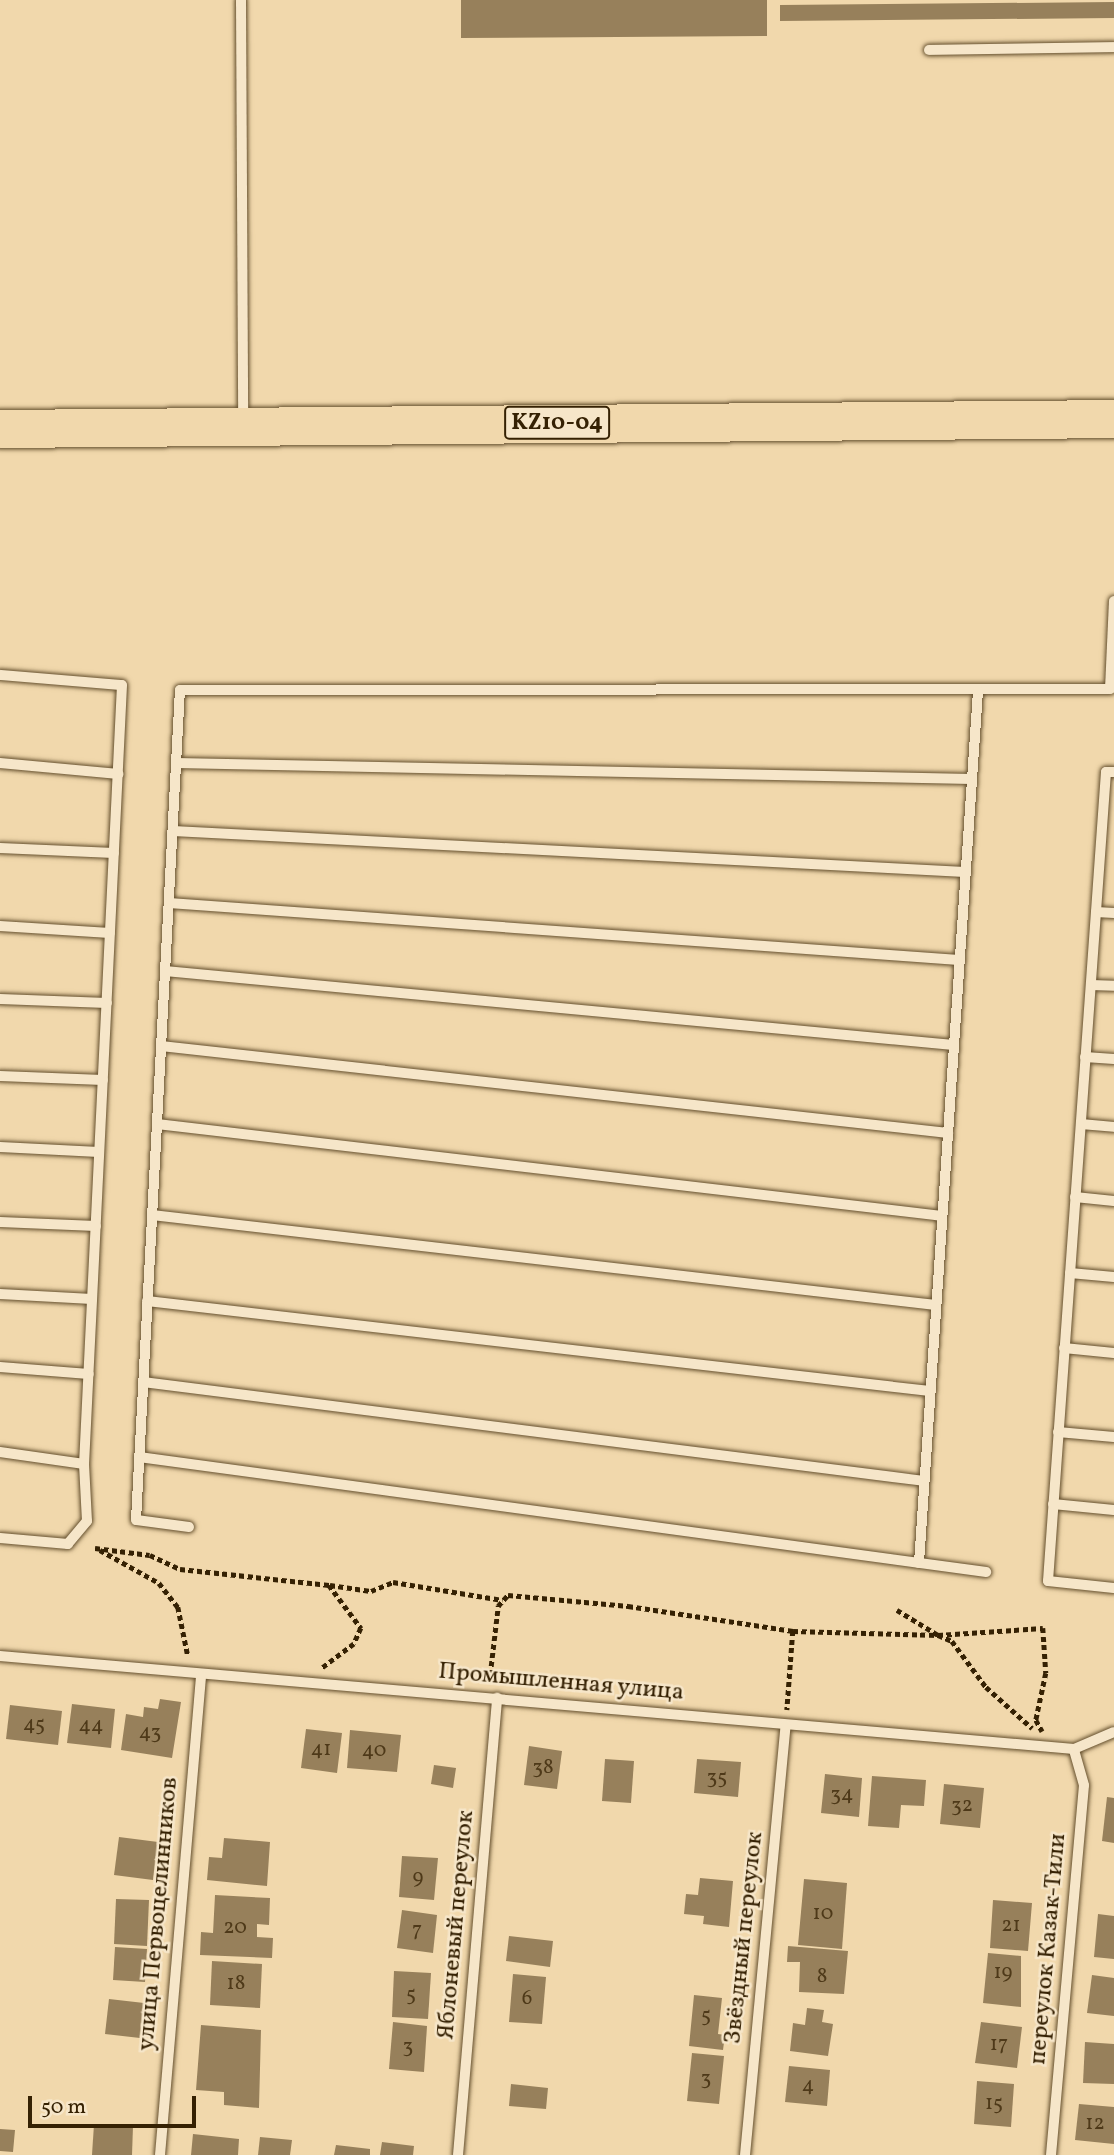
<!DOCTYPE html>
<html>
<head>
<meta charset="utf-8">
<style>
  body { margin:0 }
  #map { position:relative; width:1114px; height:2155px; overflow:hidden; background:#f1d8ac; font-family:Vollkorn,serif }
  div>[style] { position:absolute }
  .building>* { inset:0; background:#97805b }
  .path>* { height:4.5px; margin-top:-2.25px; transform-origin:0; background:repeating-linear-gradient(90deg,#352103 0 5px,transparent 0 8.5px) }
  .roads { filter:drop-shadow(0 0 2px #644f2d) drop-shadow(0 0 2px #644f2d) }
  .lane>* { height:10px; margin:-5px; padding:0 5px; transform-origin:5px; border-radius:5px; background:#f6e6c9 }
  .highway>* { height:38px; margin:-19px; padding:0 19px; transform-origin:19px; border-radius:19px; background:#f1d8ac }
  span { translate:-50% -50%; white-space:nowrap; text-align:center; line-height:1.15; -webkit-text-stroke:5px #f6e6c9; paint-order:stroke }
  .number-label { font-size:21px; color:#4e3919 }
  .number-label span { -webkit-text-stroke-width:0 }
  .shield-label span { padding:2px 5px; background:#f6e6c9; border:2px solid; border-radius:5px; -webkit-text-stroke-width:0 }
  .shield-label { font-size:23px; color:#352103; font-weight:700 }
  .street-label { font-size:24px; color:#352103 }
  .scale { position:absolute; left:28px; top:2096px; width:168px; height:32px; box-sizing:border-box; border:4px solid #352103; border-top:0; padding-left:9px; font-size:21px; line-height:24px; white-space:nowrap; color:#352103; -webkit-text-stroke:5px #f6e6c9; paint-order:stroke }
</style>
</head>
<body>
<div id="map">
  <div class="building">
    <i style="clip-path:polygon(461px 0,767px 0,767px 36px,461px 38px)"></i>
    <i style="clip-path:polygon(1114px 2px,1114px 18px,780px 21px,780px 5px)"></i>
    <i style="clip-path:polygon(160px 1699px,181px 1702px,172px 1758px,121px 1750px,126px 1714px,143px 1717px,144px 1707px,158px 1709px)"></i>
    <i style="clip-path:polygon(72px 1704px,115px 1709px,111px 1748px,67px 1743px)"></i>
    <i style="clip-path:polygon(10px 1705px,62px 1711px,58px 1745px,6px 1739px)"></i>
    <i style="clip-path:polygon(306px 1729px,342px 1733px,337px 1773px,301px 1768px)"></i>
    <i style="clip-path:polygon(350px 1730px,401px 1735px,397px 1772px,347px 1768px)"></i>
    <i style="clip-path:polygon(529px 1746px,562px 1751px,557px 1789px,524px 1785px)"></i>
    <i style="clip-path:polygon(605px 1759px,634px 1761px,631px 1803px,602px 1801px)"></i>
    <i style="clip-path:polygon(697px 1759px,741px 1762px,738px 1797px,694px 1793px)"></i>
    <i style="clip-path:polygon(434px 1765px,456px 1768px,453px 1788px,431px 1784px)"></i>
    <i style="clip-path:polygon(825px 1774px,862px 1778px,859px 1817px,821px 1813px)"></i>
    <i style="clip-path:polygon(872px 1776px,926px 1780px,924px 1806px,901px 1805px,899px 1828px,868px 1826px)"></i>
    <i style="clip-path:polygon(944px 1784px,984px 1788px,980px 1828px,940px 1824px)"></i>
    <i style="clip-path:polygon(1107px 1797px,1114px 1798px,1114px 1843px,1102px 1841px)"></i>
    <i style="clip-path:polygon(119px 1837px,158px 1842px,153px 1880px,114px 1875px)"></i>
    <i style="clip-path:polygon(224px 1838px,270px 1842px,267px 1886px,207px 1880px,209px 1857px,222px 1858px)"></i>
    <i style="clip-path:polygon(402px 1856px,438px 1858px,434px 1900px,399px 1897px)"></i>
    <i style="clip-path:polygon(700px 1878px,733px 1881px,729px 1927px,703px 1924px,704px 1916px,684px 1914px,686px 1894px,698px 1895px)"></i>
    <i style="clip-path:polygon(804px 1879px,847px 1883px,842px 1949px,798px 1945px)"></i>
    <i style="clip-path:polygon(215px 1895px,270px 1898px,269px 1925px,257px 1924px,257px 1937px,273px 1938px,272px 1958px,200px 1955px,201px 1932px,213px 1933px)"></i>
    <i style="clip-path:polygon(116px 1899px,149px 1900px,147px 1946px,114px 1944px)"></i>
    <i style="clip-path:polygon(993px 1900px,1032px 1903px,1028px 1951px,990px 1948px)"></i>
    <i style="clip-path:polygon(402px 1910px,437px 1915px,433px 1953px,397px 1948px)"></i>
    <i style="clip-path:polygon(1098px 1914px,1114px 1916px,1114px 1959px,1094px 1957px)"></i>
    <i style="clip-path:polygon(509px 1936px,553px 1941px,550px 1967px,506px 1961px)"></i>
    <i style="clip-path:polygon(788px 1946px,848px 1951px,844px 1994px,799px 1992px,800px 1962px,787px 1962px)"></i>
    <i style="clip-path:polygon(115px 1947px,147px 1949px,145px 1982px,113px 1980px)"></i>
    <i style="clip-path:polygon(988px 1953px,1021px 1956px,1021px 2007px,983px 2003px)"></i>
    <i style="clip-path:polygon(212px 1961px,262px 1964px,260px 2008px,210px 2005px)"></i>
    <i style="clip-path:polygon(394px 1971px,431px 1973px,428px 2019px,392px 2017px)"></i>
    <i style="clip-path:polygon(513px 1974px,546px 1977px,542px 2024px,509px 2022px)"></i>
    <i style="clip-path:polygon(1092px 1975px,1114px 1978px,1114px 2016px,1087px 2013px)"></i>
    <i style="clip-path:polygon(694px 1995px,722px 1998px,718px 2034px,725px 2035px,723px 2050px,689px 2046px)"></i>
    <i style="clip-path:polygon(109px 1999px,144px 2003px,140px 2038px,105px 2034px)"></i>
    <i style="clip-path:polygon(807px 2008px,824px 2010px,822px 2022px,833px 2024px,828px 2056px,790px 2051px,793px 2023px,805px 2025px)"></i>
    <i style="clip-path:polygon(393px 2022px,427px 2026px,424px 2072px,389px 2069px)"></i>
    <i style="clip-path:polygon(981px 2022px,1022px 2027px,1017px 2068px,975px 2063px)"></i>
    <i style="clip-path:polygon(201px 2025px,261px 2030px,259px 2108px,224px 2105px,224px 2092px,196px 2090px)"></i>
    <i style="clip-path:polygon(1085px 2042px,1114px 2044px,1114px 2084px,1083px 2083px)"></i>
    <i style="clip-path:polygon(692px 2053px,724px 2056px,719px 2104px,687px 2101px)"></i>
    <i style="clip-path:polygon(789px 2066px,830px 2070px,827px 2106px,785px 2102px)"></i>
    <i style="clip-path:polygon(977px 2081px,1014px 2084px,1011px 2127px,974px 2124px)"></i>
    <i style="clip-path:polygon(511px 2084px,548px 2088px,546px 2109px,509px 2106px)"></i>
    <i style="clip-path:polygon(1079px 2104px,1114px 2107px,1114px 2144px,1075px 2140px)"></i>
    <i style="clip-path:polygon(94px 2124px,133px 2126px,132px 2155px,92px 2155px)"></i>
    <i style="clip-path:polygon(0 2129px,15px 2130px,13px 2152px,0 2151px)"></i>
    <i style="clip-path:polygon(193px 2134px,239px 2139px,238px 2155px,191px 2155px)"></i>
    <i style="clip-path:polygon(260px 2137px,292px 2140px,290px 2155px,258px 2155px)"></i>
    <i style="clip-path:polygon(382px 2142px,414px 2146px,413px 2155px,380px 2155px)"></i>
    <i style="clip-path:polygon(336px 2145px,370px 2149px,370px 2155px,334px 2155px)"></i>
  </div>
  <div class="path">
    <i style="left:95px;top:1548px;width:55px;rotate:7.3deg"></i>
    <i style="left:150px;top:1555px;width:33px;rotate:25deg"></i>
    <i style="left:180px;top:1569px;width:150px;rotate:6.1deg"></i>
    <i style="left:329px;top:1585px;width:54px;rotate:53.3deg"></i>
    <i style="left:361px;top:1628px;width:17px;rotate:114deg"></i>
    <i style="left:354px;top:1644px;width:40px;rotate:143deg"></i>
    <i style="left:100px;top:1550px;width:68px;rotate:29.2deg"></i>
    <i style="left:159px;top:1583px;width:31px;rotate:52deg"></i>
    <i style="left:178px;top:1607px;width:50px;rotate:78.5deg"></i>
    <i style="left:330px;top:1585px;width:41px;rotate:8.3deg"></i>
    <i style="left:371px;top:1591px;width:24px;rotate:-22deg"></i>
    <i style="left:393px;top:1582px;width:111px;rotate:9.3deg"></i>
    <i style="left:897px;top:1610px;width:48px;rotate:31.4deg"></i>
    <i style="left:938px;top:1635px;width:105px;rotate:-3.8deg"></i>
    <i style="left:1043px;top:1628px;width:45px;rotate:86.2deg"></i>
    <i style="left:1046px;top:1673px;width:48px;rotate:102deg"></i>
    <i style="left:1036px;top:1720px;width:13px;rotate:61deg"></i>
    <i style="left:793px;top:1631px;width:145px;rotate:1.6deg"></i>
    <i style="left:938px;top:1635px;width:15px;rotate:23deg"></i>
    <i style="left:952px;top:1641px;width:57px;rotate:53.5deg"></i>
    <i style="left:986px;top:1687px;width:62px;rotate:41.7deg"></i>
    <i style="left:489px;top:1683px;width:78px;rotate:-83.3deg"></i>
    <i style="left:498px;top:1606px;width:15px;rotate:-48deg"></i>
    <i style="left:508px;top:1595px;width:121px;rotate:5.2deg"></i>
    <i style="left:628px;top:1606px;width:167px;rotate:8.6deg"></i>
    <i style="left:793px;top:1631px;width:79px;rotate:94.3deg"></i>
  </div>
  <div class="roads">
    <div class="lane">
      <i style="left:241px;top:0;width:421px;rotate:89.7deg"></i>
      <i style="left:929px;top:50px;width:185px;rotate:-0.9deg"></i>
      <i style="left:0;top:675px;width:122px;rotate:4.7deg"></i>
      <i style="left:122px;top:685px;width:780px;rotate:92.79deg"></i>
      <i style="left:84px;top:1464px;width:57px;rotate:87deg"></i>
      <i style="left:87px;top:1521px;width:30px;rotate:130deg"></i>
      <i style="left:68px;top:1544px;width:68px;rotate:-175deg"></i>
      <i style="left:0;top:763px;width:119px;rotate:5.3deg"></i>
      <i style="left:176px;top:763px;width:796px;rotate:1.15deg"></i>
      <i style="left:1114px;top:772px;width:8px;rotate:180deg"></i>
      <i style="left:1106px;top:772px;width:811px;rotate:94.1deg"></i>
      <i style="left:1048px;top:1581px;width:66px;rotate:6.1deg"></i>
      <i style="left:173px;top:831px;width:793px;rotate:2.96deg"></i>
      <i style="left:0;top:848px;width:114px;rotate:2.5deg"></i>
      <i style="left:169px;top:903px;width:792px;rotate:4.13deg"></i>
      <i style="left:1096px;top:912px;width:18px;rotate:3deg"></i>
      <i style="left:0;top:926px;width:110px;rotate:3.6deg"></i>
      <i style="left:165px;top:971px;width:792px;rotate:5.36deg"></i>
      <i style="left:1091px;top:985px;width:23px;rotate:2deg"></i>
      <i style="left:0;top:999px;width:107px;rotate:2.1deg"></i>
      <i style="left:161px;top:1046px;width:792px;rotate:6.31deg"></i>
      <i style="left:1085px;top:1057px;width:29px;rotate:4deg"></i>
      <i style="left:0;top:1076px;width:103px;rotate:2.2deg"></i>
      <i style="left:157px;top:1124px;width:790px;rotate:6.68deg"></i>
      <i style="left:1081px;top:1124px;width:33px;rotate:5deg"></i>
      <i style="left:0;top:1147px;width:99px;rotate:2.9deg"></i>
      <i style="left:1075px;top:1197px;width:39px;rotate:6deg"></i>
      <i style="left:152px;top:1215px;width:789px;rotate:6.55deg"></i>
      <i style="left:0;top:1222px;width:96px;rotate:2.4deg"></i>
      <i style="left:1070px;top:1273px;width:44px;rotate:5.2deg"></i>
      <i style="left:0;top:1294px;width:92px;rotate:3.1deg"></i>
      <i style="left:147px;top:1301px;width:788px;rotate:6.56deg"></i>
      <i style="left:1064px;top:1348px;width:50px;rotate:5.7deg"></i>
      <i style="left:0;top:1367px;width:89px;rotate:4.5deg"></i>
      <i style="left:143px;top:1382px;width:787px;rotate:7.22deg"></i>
      <i style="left:1058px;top:1432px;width:56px;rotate:5.1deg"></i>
      <i style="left:0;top:1452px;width:85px;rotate:8.1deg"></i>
      <i style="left:139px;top:1457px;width:855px;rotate:7.73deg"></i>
      <i style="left:1053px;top:1504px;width:61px;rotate:5.6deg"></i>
      <i style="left:189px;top:1527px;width:53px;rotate:-172.5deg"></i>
      <i style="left:136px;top:1520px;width:831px;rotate:-86.97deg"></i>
      <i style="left:180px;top:690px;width:930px;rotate:-0.06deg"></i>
      <i style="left:1110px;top:689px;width:88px;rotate:-87.4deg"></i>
      <i style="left:919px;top:1563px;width:874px;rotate:-86.13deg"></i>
      <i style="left:0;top:1656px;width:1078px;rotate:4.95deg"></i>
      <i style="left:1074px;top:1749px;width:43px;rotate:-23deg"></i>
      <i style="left:160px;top:2155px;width:481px;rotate:-85.1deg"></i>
      <i style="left:458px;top:2155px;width:459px;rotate:-85.1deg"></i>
      <i style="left:745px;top:2155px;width:432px;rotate:-84.6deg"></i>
      <i style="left:1051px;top:2155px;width:371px;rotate:-84.9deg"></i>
      <i style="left:1084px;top:1785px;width:37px;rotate:-106deg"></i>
    </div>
    <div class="highway">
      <i style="left:0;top:429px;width:1114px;rotate:-0.51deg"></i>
    </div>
  </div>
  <div class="number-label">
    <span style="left:34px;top:1725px">45</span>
    <span style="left:91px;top:1726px">44</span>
    <span style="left:150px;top:1733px">43</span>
    <span style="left:321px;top:1750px">41</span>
    <span style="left:374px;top:1751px">40</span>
    <span style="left:543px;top:1768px">38</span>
    <span style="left:717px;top:1778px">35</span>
    <span style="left:842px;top:1795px">34</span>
    <span style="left:962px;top:1806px">32</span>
    <span style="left:418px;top:1878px">9</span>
    <span style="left:823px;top:1914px">10</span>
    <span style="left:1011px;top:1926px">21</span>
    <span style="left:235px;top:1928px">20</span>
    <span style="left:417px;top:1931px">7</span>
    <span style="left:1003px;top:1973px">19</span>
    <span style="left:822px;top:1977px">8</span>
    <span style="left:236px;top:1984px">18</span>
    <span style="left:411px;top:1995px">5</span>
    <span style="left:527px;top:1999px">6</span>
    <span style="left:706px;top:2016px">5</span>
    <span style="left:999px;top:2045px">17</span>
    <span style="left:408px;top:2047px">3</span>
    <span style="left:706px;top:2079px">3</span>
    <span style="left:808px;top:2086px">4</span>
    <span style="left:994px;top:2104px">15</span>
    <span style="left:1095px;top:2124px">12</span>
  </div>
  <div class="shield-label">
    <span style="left:557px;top:423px">KZ10-04</span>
  </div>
  <div class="street-label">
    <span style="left:561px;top:1683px;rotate:5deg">Промышленная улица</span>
    <span style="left:159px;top:1914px;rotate:-85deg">улица Первоцелинников</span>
    <span style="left:457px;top:1925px;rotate:-85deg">Яблоневый переулок</span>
    <span style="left:745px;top:1938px;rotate:-84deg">Звёздный переулок</span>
    <span style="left:1049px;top:1949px;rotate:-85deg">переулок Казак-Тили</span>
  </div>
  <div class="scale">50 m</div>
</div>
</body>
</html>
